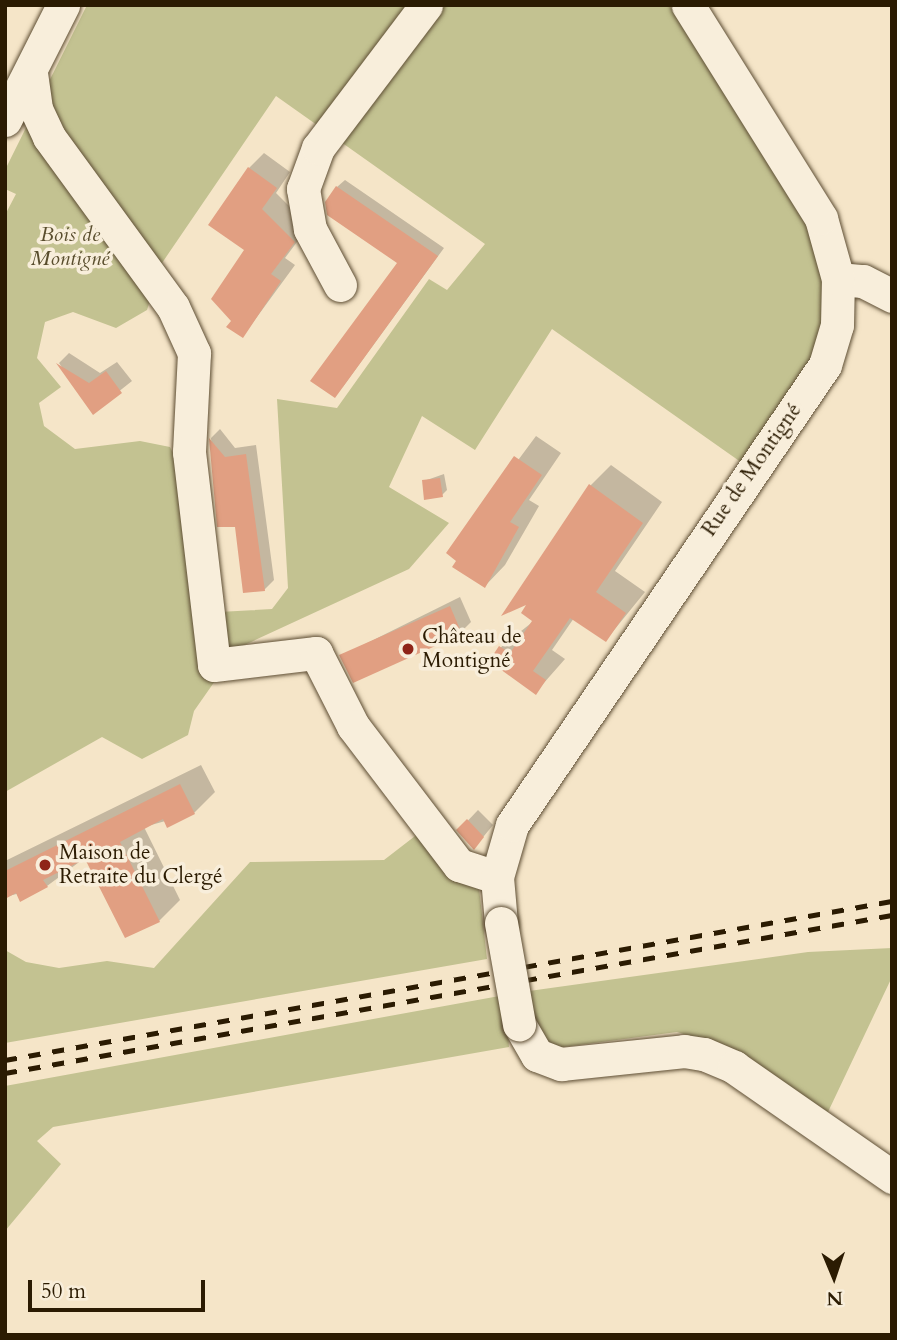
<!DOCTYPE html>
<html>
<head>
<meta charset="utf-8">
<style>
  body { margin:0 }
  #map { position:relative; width:897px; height:1340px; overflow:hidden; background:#f5e5c8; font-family:Cardo,serif }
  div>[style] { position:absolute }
  .green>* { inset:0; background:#c3c291 }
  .shadow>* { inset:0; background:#0003 }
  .building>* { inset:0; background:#e19f82 }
  .roads { filter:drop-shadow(0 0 2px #5e4e34) drop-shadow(0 0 2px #5e4e34) }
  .minor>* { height:33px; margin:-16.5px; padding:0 16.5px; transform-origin:16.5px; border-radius:16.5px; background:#f8eedb }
  .rail>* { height:5px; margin-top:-2.5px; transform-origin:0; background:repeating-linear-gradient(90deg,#2b1b02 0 12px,transparent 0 24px) }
  .bridges { filter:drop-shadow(0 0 2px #5e4e34) drop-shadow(0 0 2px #5e4e34) }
  .minor-bridge>* { height:33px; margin:-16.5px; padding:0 16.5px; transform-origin:16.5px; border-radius:16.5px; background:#f8eedb }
  .dots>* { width:19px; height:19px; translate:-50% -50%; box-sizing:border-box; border:4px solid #f8eedb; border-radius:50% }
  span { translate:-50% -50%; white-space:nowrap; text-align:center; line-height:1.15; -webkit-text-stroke:7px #f8eedb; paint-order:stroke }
  .park-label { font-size:21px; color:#594d2d; font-style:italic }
  .street-label { font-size:21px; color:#2b1b02 }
  .poi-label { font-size:21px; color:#2b1b02 }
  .left { translate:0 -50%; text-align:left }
  .frame { position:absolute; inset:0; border:7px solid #2b1b02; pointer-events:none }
  .north { position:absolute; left:799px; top:1242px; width:70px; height:70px; -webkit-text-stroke:5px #f8eedb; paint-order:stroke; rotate:178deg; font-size:19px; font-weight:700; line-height:28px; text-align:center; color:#2b1b02 }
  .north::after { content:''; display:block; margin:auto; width:24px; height:32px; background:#2b1b02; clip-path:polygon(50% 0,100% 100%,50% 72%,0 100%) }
  .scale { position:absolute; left:28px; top:1280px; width:177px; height:32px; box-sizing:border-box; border:4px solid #2b1b02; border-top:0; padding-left:9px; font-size:21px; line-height:24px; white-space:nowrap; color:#2b1b02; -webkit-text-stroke:5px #f8eedb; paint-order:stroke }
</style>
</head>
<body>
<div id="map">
  <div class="green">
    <i style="clip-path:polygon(evenodd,87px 5px,669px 5px,815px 233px,831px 300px,812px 362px,745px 465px,552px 329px,475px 450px,422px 416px,389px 487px,449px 523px,409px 569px,238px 648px,194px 711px,188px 735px,142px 759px,102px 737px,5px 792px,5px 215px,16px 194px,5px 189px,5px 170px,87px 5px,276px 96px,485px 244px,447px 290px,429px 279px,337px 408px,277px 399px,288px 588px,272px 609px,219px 612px,185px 477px,170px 447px,140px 441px,75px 449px,44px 426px,39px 403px,61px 387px,37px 358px,45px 322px,73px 312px,116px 328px,147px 310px,162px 263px,276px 96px)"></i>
    <i style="clip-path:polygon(419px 833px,479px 888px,487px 959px,5px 1043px,5px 950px,26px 962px,59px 968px,107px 961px,154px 968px,250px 862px,384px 860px)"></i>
    <i style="clip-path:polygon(892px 948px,892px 977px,828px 1112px,729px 1048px,677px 1032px,556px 1048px,535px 1034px,522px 992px,808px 952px)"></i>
    <i style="clip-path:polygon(505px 995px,509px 1047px,53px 1127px,37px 1141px,61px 1164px,5px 1231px,5px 1086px)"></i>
  </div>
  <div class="shadow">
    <i style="clip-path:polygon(264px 153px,290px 172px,276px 193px,309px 226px,285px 258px,295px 265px,243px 336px,233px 320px,247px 250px,249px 168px)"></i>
    <i style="clip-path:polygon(345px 180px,444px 248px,342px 388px,400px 262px,337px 187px)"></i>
    <i style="clip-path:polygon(69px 353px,100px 373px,117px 362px,132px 381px,93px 412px,59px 363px)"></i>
    <i style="clip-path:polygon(220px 429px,235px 448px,256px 445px,274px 580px,264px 590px,237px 525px,219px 526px,211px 438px)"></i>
    <i style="clip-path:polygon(536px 436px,561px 453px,529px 500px,539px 506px,505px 565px,485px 586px,449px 553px)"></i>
    <i style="clip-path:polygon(611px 465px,662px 502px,615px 571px,645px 592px,606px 640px,574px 618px,552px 650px,565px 659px,535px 693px,500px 648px,535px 620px,591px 485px)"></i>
    <i style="clip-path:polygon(444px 474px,447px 490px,442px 495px,424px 481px)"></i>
    <i style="clip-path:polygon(460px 597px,471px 622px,461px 632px,341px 656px)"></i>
    <i style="clip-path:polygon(201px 765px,215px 792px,194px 813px,144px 827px,180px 900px,159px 921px,86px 857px,47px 886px,5px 897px,5px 861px)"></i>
    <i style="clip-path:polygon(478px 810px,493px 825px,475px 847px,459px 830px)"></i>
  </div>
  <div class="building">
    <i style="clip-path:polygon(248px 167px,277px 188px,262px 209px,295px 242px,271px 274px,281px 281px,243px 338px,226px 327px,231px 321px,211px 299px,244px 250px,208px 225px)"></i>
    <i style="clip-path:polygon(336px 186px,438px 256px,335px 398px,310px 381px,397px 263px,327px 215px,325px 202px)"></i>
    <i style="clip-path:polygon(56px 363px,89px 383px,106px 371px,122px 393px,93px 415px)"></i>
    <i style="clip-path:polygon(209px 438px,225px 457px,246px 454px,265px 591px,243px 593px,235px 527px,217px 527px)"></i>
    <i style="clip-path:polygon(514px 456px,542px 475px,510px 522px,519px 527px,485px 588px,452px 567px,456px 561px,446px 553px)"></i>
    <i style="clip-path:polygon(440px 478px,443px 497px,424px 500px,422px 480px)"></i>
    <i style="clip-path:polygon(589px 484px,643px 523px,596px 592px,626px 613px,606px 642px,570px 618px,533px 671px,546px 680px,536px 695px,489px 661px,499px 646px,510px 653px,532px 621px,521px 613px,526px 605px,501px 616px)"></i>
    <i style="clip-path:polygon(450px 606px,462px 634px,353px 683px,339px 655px)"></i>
    <i style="clip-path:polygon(180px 784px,195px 814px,167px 828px,163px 819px,120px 842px,160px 922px,125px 938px,85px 859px,43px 880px,48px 887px,20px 902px,16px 893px,5px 899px,5px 871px)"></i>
    <i style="clip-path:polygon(467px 819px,484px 837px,474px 850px,456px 830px)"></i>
  </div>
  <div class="roads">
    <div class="minor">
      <i style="left:31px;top:73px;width:36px;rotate:82deg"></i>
      <i style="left:36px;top:109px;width:31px;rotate:65deg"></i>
      <i style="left:49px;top:137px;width:210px;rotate:53.9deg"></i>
      <i style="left:173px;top:307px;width:51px;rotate:65.5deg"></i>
      <i style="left:194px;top:353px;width:99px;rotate:92.9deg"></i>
      <i style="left:189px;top:452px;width:214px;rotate:83.3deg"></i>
      <i style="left:214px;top:665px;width:103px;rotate:-6.7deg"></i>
      <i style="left:316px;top:653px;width:82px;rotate:63.1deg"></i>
      <i style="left:353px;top:726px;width:175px;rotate:52.7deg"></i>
      <i style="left:459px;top:865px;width:40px;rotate:18deg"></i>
      <i style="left:5px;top:120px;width:129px;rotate:-63.2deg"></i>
      <i style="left:838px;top:279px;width:25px;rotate:5deg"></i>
      <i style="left:863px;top:281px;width:33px;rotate:27deg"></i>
      <i style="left:340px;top:285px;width:64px;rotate:-118.2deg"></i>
      <i style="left:310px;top:229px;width:41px;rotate:-99.9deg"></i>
      <i style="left:303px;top:189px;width:44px;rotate:-69.9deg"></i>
      <i style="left:318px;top:148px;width:179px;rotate:-52.9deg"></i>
      <i style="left:501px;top:923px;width:46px;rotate:-95deg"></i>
      <i style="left:497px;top:877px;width:54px;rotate:-73.9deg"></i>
      <i style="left:512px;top:825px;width:556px;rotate:-55.77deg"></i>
      <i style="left:825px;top:365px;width:42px;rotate:-73.3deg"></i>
      <i style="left:837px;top:325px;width:46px;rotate:-88.8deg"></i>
      <i style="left:838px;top:279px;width:63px;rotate:-105.6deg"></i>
      <i style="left:821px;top:218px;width:251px;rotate:-122deg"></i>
      <i style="left:519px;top:1024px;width:36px;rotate:60deg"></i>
      <i style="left:537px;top:1055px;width:26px;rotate:21deg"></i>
      <i style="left:561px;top:1064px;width:124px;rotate:-6deg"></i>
      <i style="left:684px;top:1051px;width:20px;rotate:9deg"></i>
      <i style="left:704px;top:1054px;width:33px;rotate:23deg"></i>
      <i style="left:734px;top:1067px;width:193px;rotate:34.8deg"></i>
    </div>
  </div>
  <div class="rail">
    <i style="left:5px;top:1060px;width:901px;rotate:-10.16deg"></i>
    <i style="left:5px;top:1073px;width:901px;rotate:-10.1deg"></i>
  </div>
  <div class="bridges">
    <div class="minor-bridge">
      <i style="left:501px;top:923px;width:103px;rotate:79.9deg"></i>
    </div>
  </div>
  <div class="dots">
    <i style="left:408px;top:649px;background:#8f2418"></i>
    <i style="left:45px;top:865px;background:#8f2418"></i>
  </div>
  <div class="park-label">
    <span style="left:70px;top:247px">Bois de<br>Montigné</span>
  </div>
  <div class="street-label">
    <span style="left:752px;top:470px;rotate:-55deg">Rue de Montigné</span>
  </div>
  <div class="poi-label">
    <span class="left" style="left:422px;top:649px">Château de<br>Montigné</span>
    <span class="left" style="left:59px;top:865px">Maison de<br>Retraite du Clergé</span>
  </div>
  <div class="frame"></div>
  <div class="north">N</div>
  <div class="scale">50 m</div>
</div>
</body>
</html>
